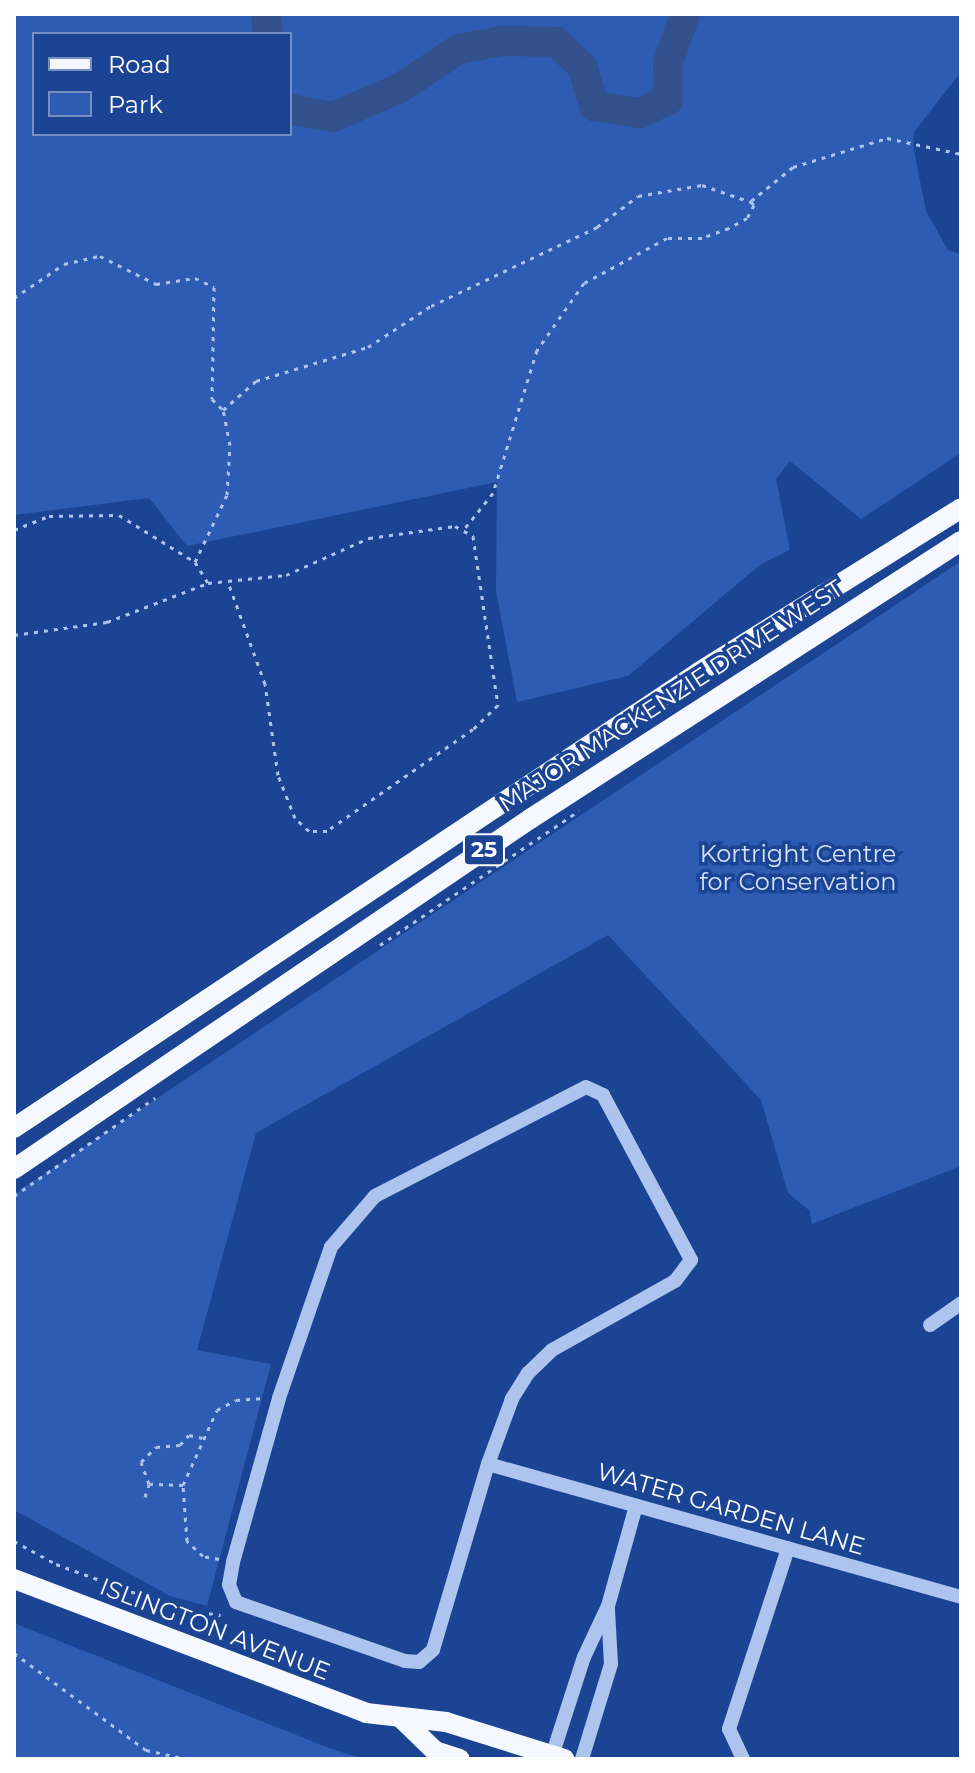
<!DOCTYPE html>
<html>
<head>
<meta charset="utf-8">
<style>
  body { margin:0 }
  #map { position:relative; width:975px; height:1773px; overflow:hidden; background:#1b4494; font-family:Montserrat,sans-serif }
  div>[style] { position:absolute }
  .green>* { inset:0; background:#2e5cb2 }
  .river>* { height:30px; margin:-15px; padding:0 15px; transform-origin:15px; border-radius:15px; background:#33518c }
  .path>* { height:3px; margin-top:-1.5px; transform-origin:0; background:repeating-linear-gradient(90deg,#adc4ef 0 4px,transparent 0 10px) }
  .minor>* { height:14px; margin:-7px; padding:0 7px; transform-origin:7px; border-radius:7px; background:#adc4ef }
  .major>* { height:20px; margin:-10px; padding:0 10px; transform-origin:10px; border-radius:10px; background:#f5f8ff }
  span { translate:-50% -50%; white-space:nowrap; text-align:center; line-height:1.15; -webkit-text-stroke:7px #1b4494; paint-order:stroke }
  .shield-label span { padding:2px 6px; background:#1b4494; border:2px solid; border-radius:6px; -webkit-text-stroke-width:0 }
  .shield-label { font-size:22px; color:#fff; font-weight:700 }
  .street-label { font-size:24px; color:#fff }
  .park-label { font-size:24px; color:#d3e1fb }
  .frame { position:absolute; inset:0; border:16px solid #fff; pointer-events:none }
  .legend { position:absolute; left:32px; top:32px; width:260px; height:104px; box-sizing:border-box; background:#1b4494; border:2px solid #768fbf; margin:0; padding:10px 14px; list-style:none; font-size:24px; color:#fff }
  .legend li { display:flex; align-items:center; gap:16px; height:40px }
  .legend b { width:40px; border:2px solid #768fbf }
</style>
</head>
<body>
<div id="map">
  <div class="green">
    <i style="clip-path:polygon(evenodd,14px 14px,961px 14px,961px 72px,914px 132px,913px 145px,926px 211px,948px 250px,961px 254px,961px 453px,861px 519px,790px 461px,776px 479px,790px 550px,761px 564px,628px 676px,517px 702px,496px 591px,497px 482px,187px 546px,149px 498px,14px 515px,14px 14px,34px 34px,290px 34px,290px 134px,34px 134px,34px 34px)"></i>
    <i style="clip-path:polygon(961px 561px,961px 1166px,812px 1224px,810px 1211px,788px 1193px,761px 1100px,608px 935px,256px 1133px,197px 1350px,271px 1364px,207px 1606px,170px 1596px,14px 1510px,14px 1194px)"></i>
    <i style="clip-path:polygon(14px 1623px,329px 1748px,363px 1759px,14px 1759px)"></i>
  </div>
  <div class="river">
    <i style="left:266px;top:14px;width:20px;rotate:84deg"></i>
    <i style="left:290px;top:109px;width:44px;rotate:10.5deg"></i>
    <i style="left:333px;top:117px;width:73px;rotate:-23.4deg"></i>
    <i style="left:400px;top:88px;width:71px;rotate:-33.5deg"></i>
    <i style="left:459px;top:49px;width:43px;rotate:-10.8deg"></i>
    <i style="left:501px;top:41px;width:55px;rotate:1deg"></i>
    <i style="left:556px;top:42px;width:35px;rotate:43deg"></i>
    <i style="left:582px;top:66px;width:42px;rotate:73.3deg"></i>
    <i style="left:594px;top:106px;width:47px;rotate:8.7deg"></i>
    <i style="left:640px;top:113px;width:31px;rotate:-25deg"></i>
    <i style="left:668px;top:100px;width:37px;rotate:-90deg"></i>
    <i style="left:668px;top:63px;width:52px;rotate:-70.9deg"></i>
  </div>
  <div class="path">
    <i style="left:751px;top:201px;width:54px;rotate:-39deg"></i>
    <i style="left:793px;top:167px;width:98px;rotate:-17.1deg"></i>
    <i style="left:887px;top:138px;width:76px;rotate:12.2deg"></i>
    <i style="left:14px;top:298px;width:60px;rotate:-34.2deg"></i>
    <i style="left:64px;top:264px;width:37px;rotate:-13deg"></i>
    <i style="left:100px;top:256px;width:63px;rotate:26.6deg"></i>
    <i style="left:156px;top:284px;width:39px;rotate:-9deg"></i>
    <i style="left:195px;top:278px;width:21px;rotate:25deg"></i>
    <i style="left:214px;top:287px;width:112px;rotate:91deg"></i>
    <i style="left:212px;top:399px;width:16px;rotate:45deg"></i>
    <i style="left:223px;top:410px;width:44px;rotate:-41.3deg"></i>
    <i style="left:256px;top:381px;width:117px;rotate:-16.9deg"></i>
    <i style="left:368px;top:347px;width:75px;rotate:-33.1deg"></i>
    <i style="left:431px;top:306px;width:184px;rotate:-25.4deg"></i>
    <i style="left:597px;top:227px;width:51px;rotate:-37.1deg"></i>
    <i style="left:638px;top:196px;width:65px;rotate:-9.8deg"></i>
    <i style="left:702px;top:185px;width:52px;rotate:19.1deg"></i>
    <i style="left:751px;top:202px;width:4px;rotate:45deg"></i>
    <i style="left:754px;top:205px;width:15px;rotate:118deg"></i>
    <i style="left:747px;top:218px;width:21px;rotate:151deg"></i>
    <i style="left:729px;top:228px;width:29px;rotate:160deg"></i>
    <i style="left:702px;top:238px;width:35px;rotate:180deg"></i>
    <i style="left:667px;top:238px;width:94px;rotate:151.5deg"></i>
    <i style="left:584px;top:283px;width:82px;rotate:125deg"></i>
    <i style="left:537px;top:350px;width:150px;rotate:107.1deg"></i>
    <i style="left:493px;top:493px;width:45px;rotate:128.7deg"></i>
    <i style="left:14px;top:530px;width:38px;rotate:-22deg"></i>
    <i style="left:49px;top:516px;width:70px;rotate:-0.8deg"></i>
    <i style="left:119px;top:515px;width:89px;rotate:31.7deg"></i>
    <i style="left:195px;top:562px;width:25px;rotate:58deg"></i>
    <i style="left:195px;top:562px;width:74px;rotate:-64.5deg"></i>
    <i style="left:227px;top:495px;width:50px;rotate:-86.6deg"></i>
    <i style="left:230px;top:445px;width:36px;rotate:-101deg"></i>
    <i style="left:14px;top:635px;width:94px;rotate:-8deg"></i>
    <i style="left:107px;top:622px;width:108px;rotate:-21.1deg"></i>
    <i style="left:208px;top:583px;width:78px;rotate:-5.9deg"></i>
    <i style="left:286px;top:575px;width:91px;rotate:-24deg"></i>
    <i style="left:369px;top:538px;width:87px;rotate:-7.9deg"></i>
    <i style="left:455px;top:526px;width:21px;rotate:29deg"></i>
    <i style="left:473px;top:536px;width:171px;rotate:81.6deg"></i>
    <i style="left:498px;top:705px;width:35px;rotate:136deg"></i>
    <i style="left:473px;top:729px;width:178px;rotate:145.1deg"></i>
    <i style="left:327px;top:831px;width:18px;rotate:180deg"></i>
    <i style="left:309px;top:831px;width:19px;rotate:-137deg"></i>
    <i style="left:295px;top:818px;width:46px;rotate:-111.6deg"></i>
    <i style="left:278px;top:775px;width:92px;rotate:-98.1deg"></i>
    <i style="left:265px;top:684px;width:109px;rotate:-109.9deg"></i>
    <i style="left:380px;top:945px;width:240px;rotate:-34deg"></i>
    <i style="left:14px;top:1196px;width:172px;rotate:-34.8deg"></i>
    <i style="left:183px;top:1485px;width:34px;rotate:-178deg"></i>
    <i style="left:149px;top:1484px;width:23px;rotate:-110deg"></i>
    <i style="left:141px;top:1462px;width:21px;rotate:-45deg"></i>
    <i style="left:156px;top:1447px;width:24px;rotate:-5deg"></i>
    <i style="left:180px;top:1445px;width:13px;rotate:-48deg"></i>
    <i style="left:189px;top:1435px;width:14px;rotate:12deg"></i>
    <i style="left:145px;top:1497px;width:13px;rotate:-72deg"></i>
    <i style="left:14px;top:1541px;width:48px;rotate:28.7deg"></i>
    <i style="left:56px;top:1564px;width:131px;rotate:20.1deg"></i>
    <i style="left:179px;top:1609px;width:42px;rotate:8.1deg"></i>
    <i style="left:219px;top:1559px;width:16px;rotate:-169deg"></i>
    <i style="left:203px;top:1556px;width:22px;rotate:-137deg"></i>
    <i style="left:187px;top:1541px;width:56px;rotate:-94.1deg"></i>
    <i style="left:183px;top:1485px;width:82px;rotate:-65.6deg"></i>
    <i style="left:217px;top:1410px;width:21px;rotate:-28deg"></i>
    <i style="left:236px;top:1400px;width:27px;rotate:-4deg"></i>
    <i style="left:14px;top:1653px;width:164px;rotate:36.3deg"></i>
    <i style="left:146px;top:1750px;width:42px;rotate:12.4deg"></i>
  </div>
  <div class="minor">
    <i style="left:586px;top:1087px;width:19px;rotate:25deg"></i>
    <i style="left:603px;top:1095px;width:187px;rotate:61.9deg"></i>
    <i style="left:691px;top:1260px;width:26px;rotate:127deg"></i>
    <i style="left:675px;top:1281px;width:141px;rotate:150.7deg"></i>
    <i style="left:552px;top:1350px;width:33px;rotate:136deg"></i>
    <i style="left:528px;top:1373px;width:31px;rotate:122deg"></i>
    <i style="left:512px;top:1399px;width:69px;rotate:110.3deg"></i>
    <i style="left:488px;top:1464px;width:194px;rotate:106.5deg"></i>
    <i style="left:433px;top:1650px;width:18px;rotate:139deg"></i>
    <i style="left:419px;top:1662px;width:14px;rotate:-176deg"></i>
    <i style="left:405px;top:1661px;width:179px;rotate:-160.8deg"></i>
    <i style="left:236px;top:1602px;width:18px;rotate:-112deg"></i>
    <i style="left:229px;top:1585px;width:23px;rotate:-80deg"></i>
    <i style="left:233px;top:1562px;width:170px;rotate:-74.3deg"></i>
    <i style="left:279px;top:1398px;width:160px;rotate:-71deg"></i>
    <i style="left:331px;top:1247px;width:67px;rotate:-49.2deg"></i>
    <i style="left:375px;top:1196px;width:237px;rotate:-27.3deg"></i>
    <i style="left:930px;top:1325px;width:38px;rotate:-35deg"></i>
    <i style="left:488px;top:1464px;width:491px;rotate:15.7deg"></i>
    <i style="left:551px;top:1759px;width:107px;rotate:-72.1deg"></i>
    <i style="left:584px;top:1657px;width:56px;rotate:-64.8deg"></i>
    <i style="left:608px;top:1606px;width:104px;rotate:-74.4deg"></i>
    <i style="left:582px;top:1759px;width:99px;rotate:-73deg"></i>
    <i style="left:611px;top:1664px;width:54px;rotate:-93.2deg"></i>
    <i style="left:743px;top:1759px;width:33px;rotate:-115deg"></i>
    <i style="left:729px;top:1729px;width:190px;rotate:-71.9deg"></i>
  </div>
  <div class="major">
    <i style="left:14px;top:1128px;width:823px;rotate:-33.65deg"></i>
    <i style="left:699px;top:672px;width:309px;rotate:-32deg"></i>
    <i style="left:14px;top:1169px;width:624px;rotate:-34.15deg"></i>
    <i style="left:530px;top:819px;width:513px;rotate:-32.82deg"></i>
    <i style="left:14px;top:1579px;width:377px;rotate:20.8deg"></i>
    <i style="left:366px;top:1713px;width:81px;rotate:6.4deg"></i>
    <i style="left:446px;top:1722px;width:124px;rotate:17.4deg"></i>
    <i style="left:401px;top:1718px;width:47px;rotate:44.1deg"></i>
    <i style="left:435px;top:1751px;width:26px;rotate:18deg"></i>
  </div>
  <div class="shield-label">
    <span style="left:484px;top:850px">25</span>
  </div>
  <div class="street-label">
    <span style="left:671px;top:696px;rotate:-33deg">MAJOR MACKENZIE DRIVE WEST</span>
    <span style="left:731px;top:1509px;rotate:16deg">WATER GARDEN LANE</span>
    <span style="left:215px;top:1629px;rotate:21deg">ISLINGTON AVENUE</span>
  </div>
  <div class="park-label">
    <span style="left:798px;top:868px">Kortright Centre<br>for Conservation</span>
  </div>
  <div class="frame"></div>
  <ul class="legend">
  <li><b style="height:10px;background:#f5f8ff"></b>Road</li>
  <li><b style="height:22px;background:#2e5cb2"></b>Park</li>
  </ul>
</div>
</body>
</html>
